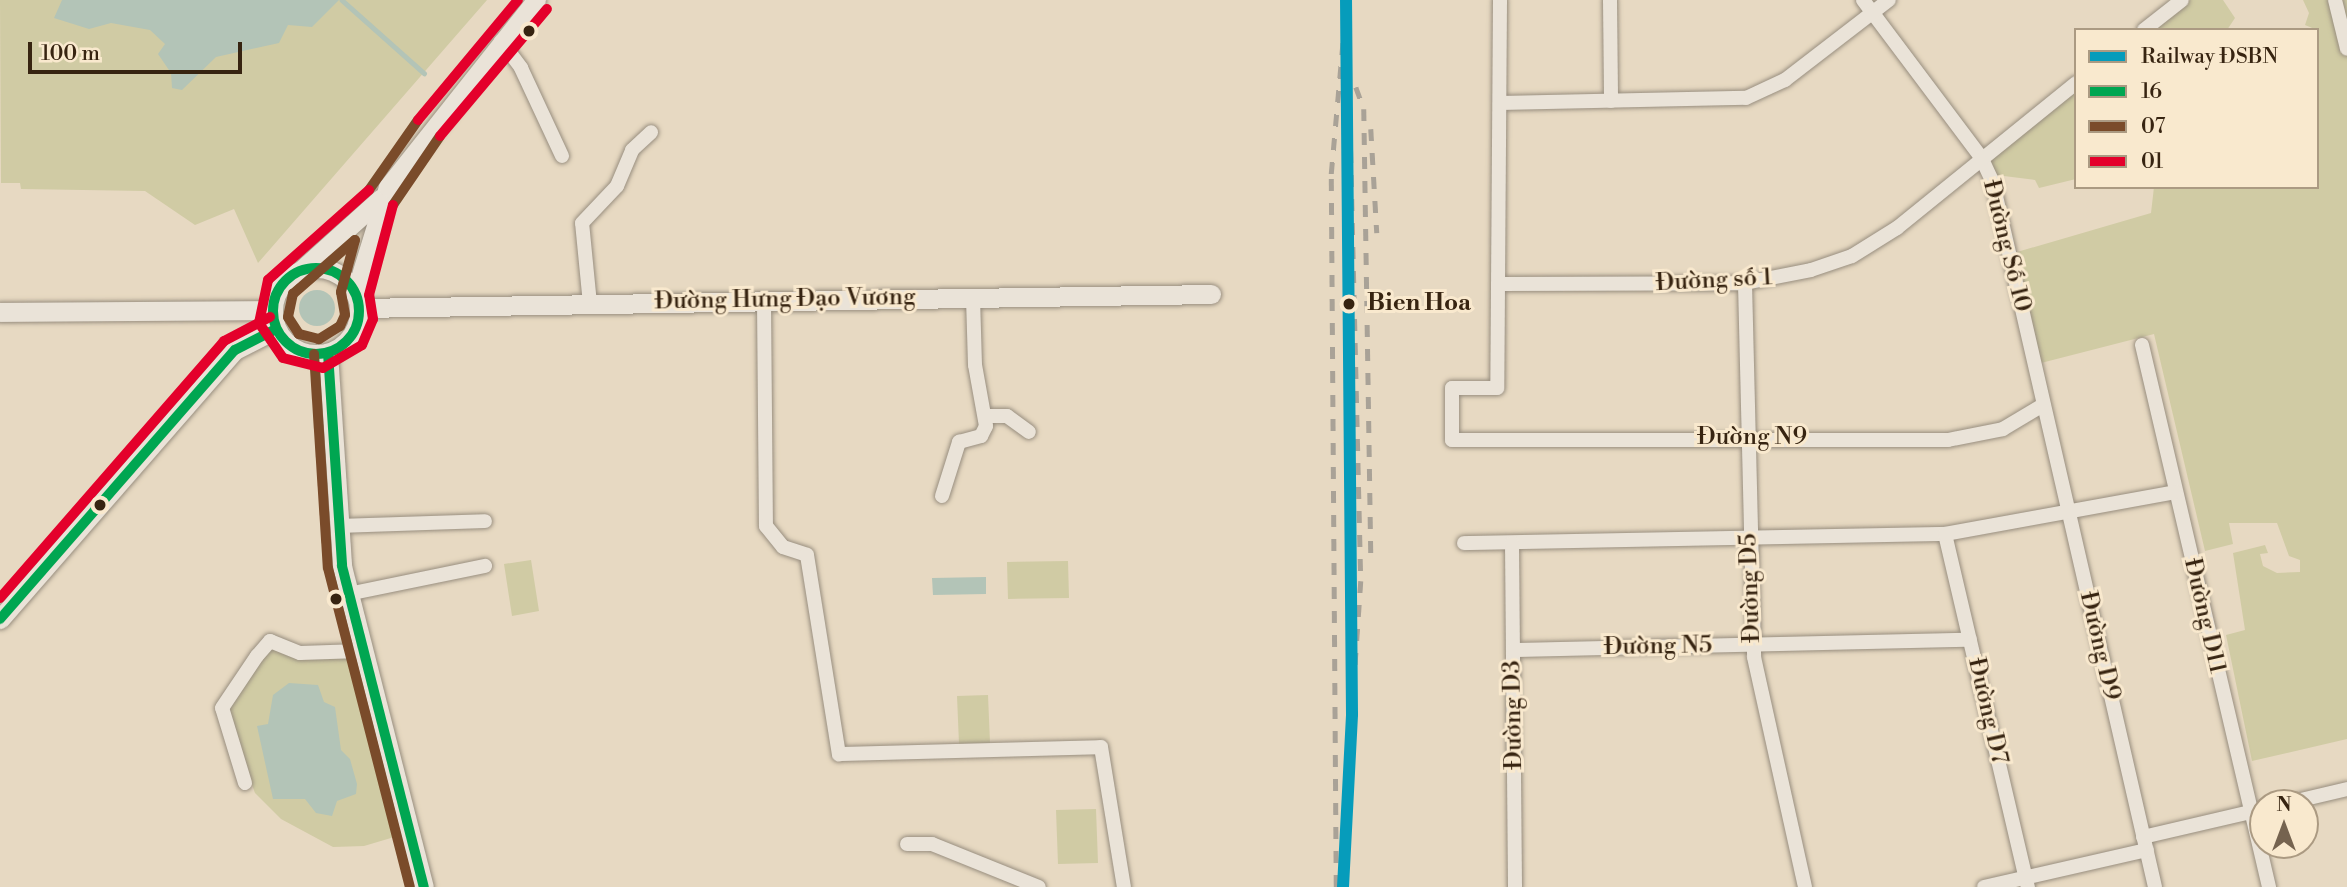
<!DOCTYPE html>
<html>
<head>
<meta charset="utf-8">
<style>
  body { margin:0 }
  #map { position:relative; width:2347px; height:887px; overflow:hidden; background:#e7d9c2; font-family:"Libre Bodoni",serif }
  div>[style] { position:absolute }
  .green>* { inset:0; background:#d0cba4 }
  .water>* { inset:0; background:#b3c4b7 }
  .round { border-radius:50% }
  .stream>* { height:4.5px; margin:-2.25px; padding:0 2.25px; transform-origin:2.25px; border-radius:2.25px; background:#b3c4b7 }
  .roads { filter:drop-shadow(0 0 2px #988e7f) drop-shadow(0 0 2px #988e7f) }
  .minor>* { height:14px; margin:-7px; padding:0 7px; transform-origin:7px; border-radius:7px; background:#eae3d8 }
  .secondary>* { height:19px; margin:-9.5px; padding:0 9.5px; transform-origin:9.5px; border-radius:9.5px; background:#eae3d8 }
  .secondary>.ring { margin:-9.5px; padding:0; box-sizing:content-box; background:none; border:19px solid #eae3d8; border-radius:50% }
  .rail>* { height:4.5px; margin-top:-2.25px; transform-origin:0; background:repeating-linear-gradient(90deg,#a9a297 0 12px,transparent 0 24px) }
  .bus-1>* { height:10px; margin:-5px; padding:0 5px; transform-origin:5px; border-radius:5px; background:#00a651 }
  .bus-1>.ring { margin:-5px; padding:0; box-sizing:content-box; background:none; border:10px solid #00a651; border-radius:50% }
  .bus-2>* { height:10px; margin:-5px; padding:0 5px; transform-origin:5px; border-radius:5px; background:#7a4b2a }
  .bus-3>* { height:10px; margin:-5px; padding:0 5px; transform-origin:5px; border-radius:5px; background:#e4002b }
  .rail-1>* { height:12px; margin:-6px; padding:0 6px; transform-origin:6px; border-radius:6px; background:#069cbb }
  .dots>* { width:19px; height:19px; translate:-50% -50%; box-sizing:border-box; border:4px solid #f9e9ce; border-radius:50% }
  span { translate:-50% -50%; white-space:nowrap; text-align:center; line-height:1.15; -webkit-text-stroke:6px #f9e9ce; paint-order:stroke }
  .street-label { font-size:24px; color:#372411 }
  .stop-label { font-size:24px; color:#372411; font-weight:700 }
  .left { translate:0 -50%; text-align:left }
  .legend { position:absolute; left:2074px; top:28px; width:245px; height:161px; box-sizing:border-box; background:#f9e9ce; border:2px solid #ab9a82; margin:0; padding:9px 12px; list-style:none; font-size:21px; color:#372411 }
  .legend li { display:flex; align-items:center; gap:14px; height:35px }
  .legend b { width:35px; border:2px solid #ab9a82 }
  .north { position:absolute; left:2249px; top:789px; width:70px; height:70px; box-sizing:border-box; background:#f9e9ce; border:2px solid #ab9a82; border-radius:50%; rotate:0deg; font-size:19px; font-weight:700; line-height:28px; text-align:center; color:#372411 }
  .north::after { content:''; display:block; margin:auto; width:24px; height:32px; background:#75634f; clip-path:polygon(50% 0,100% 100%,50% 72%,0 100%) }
  .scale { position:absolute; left:28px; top:42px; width:214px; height:32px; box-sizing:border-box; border:4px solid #372411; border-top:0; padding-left:9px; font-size:21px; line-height:24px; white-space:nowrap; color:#372411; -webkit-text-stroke:5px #f9e9ce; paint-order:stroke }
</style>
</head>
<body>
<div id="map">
  <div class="green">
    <i style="clip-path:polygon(0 0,487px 0,258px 263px,234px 209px,195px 225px,145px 191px,21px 189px,20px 183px,1px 183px)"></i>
    <i style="clip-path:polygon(2190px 0,2223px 0,2235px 18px,2227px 30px,2153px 30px)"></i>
    <i style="clip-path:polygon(2303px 0,2347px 0,2347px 739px,2252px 761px,2226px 635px,2245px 630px,2233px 553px,2265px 545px,2268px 553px,2260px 554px,2263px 566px,2277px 573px,2300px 572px,2300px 560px,2289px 556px,2277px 523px,2229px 523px,2233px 544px,2205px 551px,2154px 334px,2041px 363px,2017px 252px,2151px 213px,2154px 187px,2317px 187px,2317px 30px,2305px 25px,2309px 13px)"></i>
    <i style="clip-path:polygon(2076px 90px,2076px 179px,2039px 188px,2035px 180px,1996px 175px,1988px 159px)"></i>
    <i style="clip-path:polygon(531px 560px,539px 611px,512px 616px,504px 564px)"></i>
    <i style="clip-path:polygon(1068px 561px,1069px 598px,1008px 599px,1007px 562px)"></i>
    <i style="clip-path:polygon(272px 645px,353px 655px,401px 835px,364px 846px,333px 847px,281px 819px,255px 793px,226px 713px)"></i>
    <i style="clip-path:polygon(988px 695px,990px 743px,959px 744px,957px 696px)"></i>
    <i style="clip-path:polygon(1096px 809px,1098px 863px,1058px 864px,1056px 810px)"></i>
  </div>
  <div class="water">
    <i style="clip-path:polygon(62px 0,339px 0,312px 27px,288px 25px,279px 43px,216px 57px,182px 90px,172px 88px,171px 73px,158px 54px,165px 44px,150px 30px,111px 23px,89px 29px,54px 18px)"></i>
    <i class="round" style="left:299px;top:290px;width:36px;height:36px"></i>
    <i style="clip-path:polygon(986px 577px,986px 594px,933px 595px,932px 578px)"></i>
    <i style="clip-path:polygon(289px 683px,318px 685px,324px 702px,335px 707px,341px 750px,350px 759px,357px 784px,356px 794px,337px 801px,332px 816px,316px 813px,305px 799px,273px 799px,257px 726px,268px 724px,273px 695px)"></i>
  </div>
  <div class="stream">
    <i style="left:342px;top:0;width:110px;rotate:41.7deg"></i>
  </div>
  <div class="roads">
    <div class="minor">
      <i style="left:1500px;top:0;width:388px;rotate:90.4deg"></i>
      <i style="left:1497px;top:388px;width:45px;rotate:180deg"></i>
      <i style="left:1452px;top:388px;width:52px;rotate:90deg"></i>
      <i style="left:1452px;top:440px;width:496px"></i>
      <i style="left:1948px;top:440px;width:56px;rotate:-11.3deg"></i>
      <i style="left:2003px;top:429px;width:47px;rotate:-31deg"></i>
      <i style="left:1610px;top:0;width:101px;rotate:89.4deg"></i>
      <i style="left:1863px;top:0;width:196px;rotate:53.1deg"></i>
      <i style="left:1981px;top:157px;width:29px;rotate:65deg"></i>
      <i style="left:1993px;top:183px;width:722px;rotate:77.04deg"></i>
      <i style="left:2335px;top:0;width:50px;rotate:76.2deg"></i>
      <i style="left:2144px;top:30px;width:48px;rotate:-38.3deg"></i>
      <i style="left:501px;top:41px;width:34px;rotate:53deg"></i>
      <i style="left:521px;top:68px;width:97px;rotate:65deg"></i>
      <i style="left:1500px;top:103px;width:246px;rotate:-1.2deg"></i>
      <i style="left:1746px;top:98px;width:43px;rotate:-24.8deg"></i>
      <i style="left:1785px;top:80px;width:131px;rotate:-37.6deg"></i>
      <i style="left:1745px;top:283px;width:374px;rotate:88.6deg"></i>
      <i style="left:1754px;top:657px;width:236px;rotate:77.5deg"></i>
      <i style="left:1500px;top:284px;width:245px;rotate:-0.2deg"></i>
      <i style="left:1745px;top:283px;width:67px;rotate:-11.1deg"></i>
      <i style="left:1811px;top:270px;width:43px;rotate:-18.9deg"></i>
      <i style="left:1852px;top:256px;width:53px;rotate:-31.9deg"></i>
      <i style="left:1897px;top:228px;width:230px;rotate:-39deg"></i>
      <i style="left:764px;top:301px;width:225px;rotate:89.5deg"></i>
      <i style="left:766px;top:526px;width:27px;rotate:51deg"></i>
      <i style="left:783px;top:547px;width:25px;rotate:18deg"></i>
      <i style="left:807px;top:555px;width:202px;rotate:80.9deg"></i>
      <i style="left:839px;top:754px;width:262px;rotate:-1.5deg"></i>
      <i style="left:1101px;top:747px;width:142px;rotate:80.7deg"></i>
      <i style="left:590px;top:304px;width:81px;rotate:-95.6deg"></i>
      <i style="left:582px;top:223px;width:51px;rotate:-46.6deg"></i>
      <i style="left:617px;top:186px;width:39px;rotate:-67deg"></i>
      <i style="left:632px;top:150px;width:26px;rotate:-43deg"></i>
      <i style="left:2142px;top:345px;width:557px;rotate:76.81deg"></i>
      <i style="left:986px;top:416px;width:21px"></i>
      <i style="left:1007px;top:416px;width:27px;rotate:36deg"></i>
      <i style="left:942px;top:496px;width:57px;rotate:-72.5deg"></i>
      <i style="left:959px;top:442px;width:23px;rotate:-15deg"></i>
      <i style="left:981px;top:436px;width:11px;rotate:-63deg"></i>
      <i style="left:986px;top:426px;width:62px;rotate:-100.2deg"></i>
      <i style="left:975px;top:365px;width:68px;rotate:-91.7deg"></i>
      <i style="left:338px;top:526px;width:147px;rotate:-1.9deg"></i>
      <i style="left:1945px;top:534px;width:363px;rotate:76.8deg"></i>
      <i style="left:1464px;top:543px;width:481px;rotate:-1.1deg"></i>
      <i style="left:1945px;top:534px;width:234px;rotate:-10.3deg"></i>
      <i style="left:1512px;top:543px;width:344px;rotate:89.5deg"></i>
      <i style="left:348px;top:594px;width:140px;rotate:-11.6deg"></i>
      <i style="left:1513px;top:650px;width:457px;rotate:-1.3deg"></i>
      <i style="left:245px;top:783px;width:78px;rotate:-107deg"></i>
      <i style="left:222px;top:708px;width:63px;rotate:-56.1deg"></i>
      <i style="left:257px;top:656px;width:20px;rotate:-49deg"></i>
      <i style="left:270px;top:641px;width:32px;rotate:22deg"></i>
      <i style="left:300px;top:653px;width:60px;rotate:-1.9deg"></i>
      <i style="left:2288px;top:803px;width:61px;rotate:-13.3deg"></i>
      <i style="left:2143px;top:837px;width:123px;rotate:-13.1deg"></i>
      <i style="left:907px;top:844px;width:25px"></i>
      <i style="left:932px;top:844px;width:115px;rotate:21.9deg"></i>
      <i style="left:1984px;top:887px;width:167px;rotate:-12.8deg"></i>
    </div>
    <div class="secondary">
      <i class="ring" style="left:273px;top:268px;width:67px;height:67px"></i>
      <i style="left:299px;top:272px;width:109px;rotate:-42deg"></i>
      <i style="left:355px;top:294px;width:112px;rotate:-72.9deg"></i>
      <i style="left:388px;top:187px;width:238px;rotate:-51.6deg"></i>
      <i style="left:359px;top:308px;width:852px;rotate:-0.94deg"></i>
      <i style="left:0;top:312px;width:272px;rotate:-0.4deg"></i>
      <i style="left:328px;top:353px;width:213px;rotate:86.2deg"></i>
      <i style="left:342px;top:566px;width:331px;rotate:75.7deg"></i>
      <i style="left:0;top:619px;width:357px;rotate:-48.9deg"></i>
      <i style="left:235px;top:350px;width:46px;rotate:-27.1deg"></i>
    </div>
  </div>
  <div class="rail">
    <i style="left:1348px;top:31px;width:550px;rotate:88.65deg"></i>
    <i style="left:1361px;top:581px;width:133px;rotate:93.9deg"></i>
    <i style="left:1356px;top:87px;width:23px;rotate:70deg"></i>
    <i style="left:1364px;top:109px;width:445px;rotate:89.1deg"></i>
    <i style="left:1371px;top:129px;width:104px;rotate:86.7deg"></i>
    <i style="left:1336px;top:887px;width:713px;rotate:-90.4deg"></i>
    <i style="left:1331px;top:174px;width:168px;rotate:-84.9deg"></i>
  </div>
  <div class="bus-1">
    <i class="ring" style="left:273px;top:268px;width:76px;height:76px"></i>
    <i style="left:328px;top:353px;width:213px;rotate:86.2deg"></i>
    <i style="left:342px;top:566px;width:331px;rotate:75.7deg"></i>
    <i style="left:0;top:619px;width:357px;rotate:-48.9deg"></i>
    <i style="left:235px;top:350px;width:46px;rotate:-27.1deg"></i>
  </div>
  <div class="bus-2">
    <i style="left:369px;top:190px;width:85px;rotate:-55deg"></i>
    <i style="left:393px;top:205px;width:83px;rotate:-55.7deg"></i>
    <i style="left:355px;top:240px;width:54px;rotate:105.1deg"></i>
    <i style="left:341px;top:292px;width:23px;rotate:80deg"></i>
    <i style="left:345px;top:315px;width:12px;rotate:114deg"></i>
    <i style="left:340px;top:326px;width:25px;rotate:148deg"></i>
    <i style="left:319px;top:339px;width:21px;rotate:-166deg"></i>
    <i style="left:299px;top:334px;width:20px;rotate:-123deg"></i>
    <i style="left:288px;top:317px;width:24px;rotate:-78deg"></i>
    <i style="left:293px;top:294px;width:82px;rotate:-41.1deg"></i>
    <i style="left:314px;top:354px;width:214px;rotate:86.3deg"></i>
    <i style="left:328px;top:568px;width:329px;rotate:75.6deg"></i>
  </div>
  <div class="bus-3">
    <i style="left:418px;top:120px;width:156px;rotate:-50.2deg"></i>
    <i style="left:440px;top:136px;width:166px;rotate:-49.9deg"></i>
    <i style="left:369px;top:190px;width:135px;rotate:138.3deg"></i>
    <i style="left:268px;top:280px;width:44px;rotate:101.8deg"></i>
    <i style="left:259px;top:323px;width:42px;rotate:55.6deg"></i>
    <i style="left:283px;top:358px;width:41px;rotate:14deg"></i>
    <i style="left:323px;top:368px;width:45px;rotate:-30.5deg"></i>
    <i style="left:362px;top:345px;width:28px;rotate:-67deg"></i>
    <i style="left:373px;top:319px;width:24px;rotate:-99deg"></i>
    <i style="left:369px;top:295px;width:93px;rotate:-75.1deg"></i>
    <i style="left:0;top:598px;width:341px;rotate:-48.9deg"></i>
    <i style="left:224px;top:341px;width:52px;rotate:-27.6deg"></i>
  </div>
  <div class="rail-1">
    <i style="left:1343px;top:887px;width:173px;rotate:-87deg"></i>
    <i style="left:1352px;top:714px;width:714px;rotate:-90.48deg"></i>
  </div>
  <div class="dots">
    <i style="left:529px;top:31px;background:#372411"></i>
    <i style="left:1349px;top:304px;background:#372411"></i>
    <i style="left:100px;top:505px;background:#372411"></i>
    <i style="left:336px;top:599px;background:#372411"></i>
  </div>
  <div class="street-label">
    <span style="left:2006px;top:246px;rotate:76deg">Đường Số 10</span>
    <span style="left:1714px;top:281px;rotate:-3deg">Đường số 1</span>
    <span style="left:785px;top:300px;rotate:-1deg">Đường Hưng Đạo Vương</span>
    <span style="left:1752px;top:438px">Đường N9</span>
    <span style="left:1751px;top:588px;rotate:-92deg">Đường D5</span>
    <span style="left:2204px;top:616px;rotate:77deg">Đường D11</span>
    <span style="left:2099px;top:646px;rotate:77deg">Đường D9</span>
    <span style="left:1658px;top:647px;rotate:-1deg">Đường N5</span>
    <span style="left:1987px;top:711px;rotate:77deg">Đường D7</span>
    <span style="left:1514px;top:715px;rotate:-91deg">Đường D3</span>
  </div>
  <div class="stop-label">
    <span class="left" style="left:1367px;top:304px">Bien Hoa</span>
  </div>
  <ul class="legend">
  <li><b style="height:9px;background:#069cbb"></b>Railway ĐSBN</li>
  <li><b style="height:9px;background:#00a651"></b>16</li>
  <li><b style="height:9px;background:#7a4b2a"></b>07</li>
  <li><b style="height:9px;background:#e4002b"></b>01</li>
  </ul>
  <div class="north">N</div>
  <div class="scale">100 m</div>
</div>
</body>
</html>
